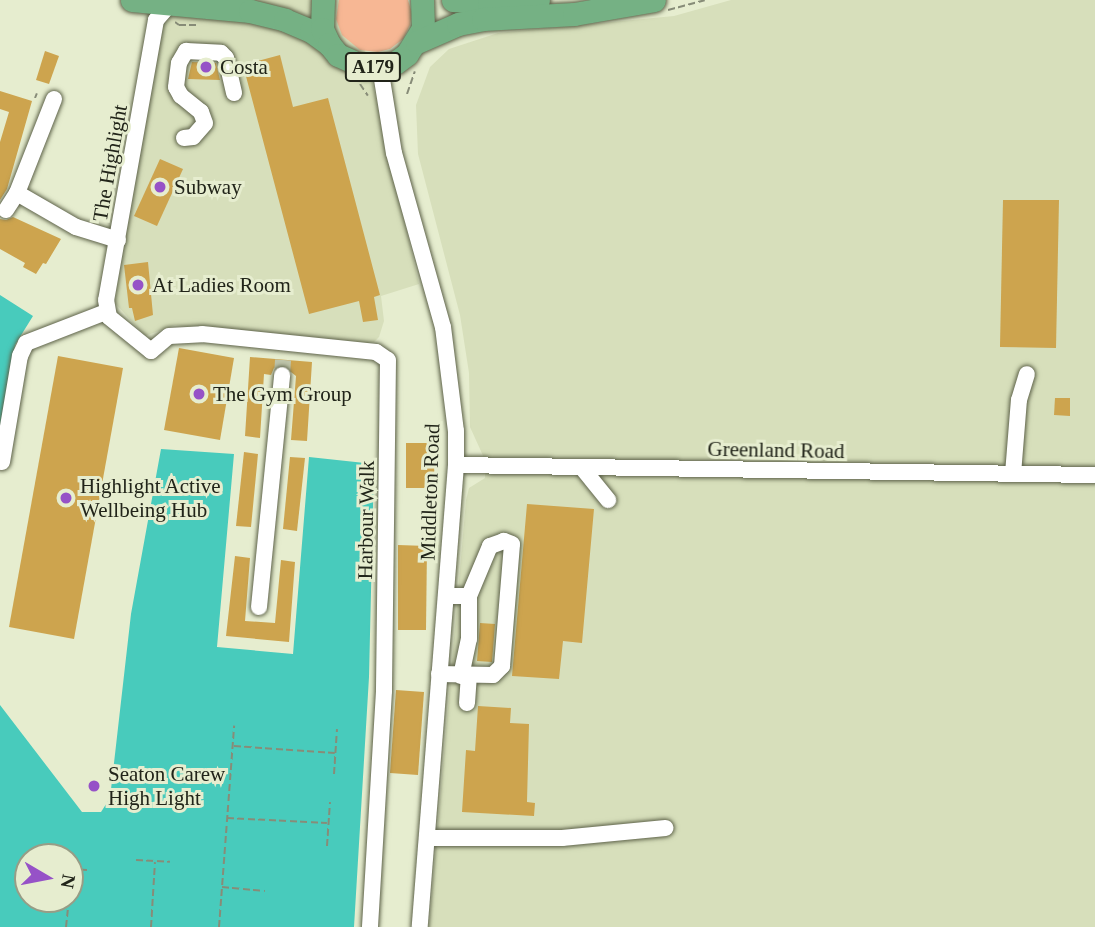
<!DOCTYPE html>
<html>
<head>
<meta charset="utf-8">
<style>
  body { margin:0 }
  #map { position:relative; width:1095px; height:927px; overflow:hidden; background:#e6edcf; font-family:"Times New Roman",serif }
  div>[style] { position:absolute }
  .built>* { inset:0; background:#d7dfbb }
  .green>* { inset:0; background:#f7b794 }
  .water>* { inset:0; background:#48cbbc }
  .building>* { inset:0; background:#cda44e }
  .minor-tunnel>* { height:16px; margin-top:-8px; transform-origin:0; background:repeating-linear-gradient(90deg,#bfc5ab 0 16px,transparent 0 24px) }
  .path>* { height:2px; margin-top:-1px; transform-origin:0; background:repeating-linear-gradient(90deg,#878c78 0 7px,transparent 0 10.5px) }
  .roads { filter:drop-shadow(0 0 2px #5d6249) drop-shadow(0 0 2px #5d6249) }
  .minor>* { height:16px; margin:-8px; padding:0 8px; transform-origin:8px; border-radius:8px; background:#fff }
  .highway>* { height:23px; margin:-11.5px; padding:0 11.5px; transform-origin:11.5px; border-radius:11.5px; background:#75b184 }
  .dots>* { width:19px; height:19px; translate:-50% -50%; box-sizing:border-box; border:4px solid #e6edcf; border-radius:50% }
  span { translate:-50% -50%; white-space:nowrap; text-align:center; line-height:1.15; -webkit-text-stroke:6px #e6edcf; paint-order:stroke }
  .shield-label span { padding:2px 5px; background:#e6edcf; border:2px solid; border-radius:5px; -webkit-text-stroke-width:0 }
  .shield-label { font-size:19px; color:#212419; font-weight:700 }
  .poi-label { font-size:21px; color:#212419 }
  .left { translate:0 -50%; text-align:left }
  .street-label { font-size:21px; color:#212419 }
  .north { position:absolute; left:14px; top:843px; width:70px; height:70px; box-sizing:border-box; background:#e6edcf; border:2px solid #979d86; border-radius:50%; rotate:100deg; font-size:19px; font-weight:700; line-height:28px; text-align:center; color:#212419 }
  .north::after { content:''; display:block; margin:auto; width:24px; height:32px; background:#9652c7; clip-path:polygon(50% 0,100% 100%,50% 72%,0 100%) }
</style>
</head>
<body>
<div id="map">
  <div class="built">
    <i style="clip-path:polygon(161px 0,353px 0,419px 284px,381px 296px,384px 321px,379px 337px,374px 342px,361px 344px,255px 336px,175px 325px,145px 336px,115px 303px)"></i>
    <i style="clip-path:polygon(731px 0,1095px 0,1095px 927px,429px 927px,466px 500px,469px 488px,485px 478px,485px 460px,470px 427px,469px 373px,460px 315px,418px 154px,416px 105px,430px 67px,449px 49px,498px 33px,674px 16px)"></i>
  </div>
  <div class="green">
    <i style="clip-path:polygon(339px 0,408px 0,412px 13px,410px 25px,403px 39px,390px 49px,378px 52px,360px 50px,342px 35px,336px 19px)"></i>
  </div>
  <div class="water">
    <i style="clip-path:polygon(0 295px,33px 316px,15px 345px,0 434px)"></i>
    <i style="clip-path:polygon(evenodd,161px 449px,234px 454px,217px 647px,293px 654px,309px 457px,374px 464px,369px 677px,354px 927px,0 927px,0 705px,82px 812px,101px 812px,110px 798px,131px 614px,161px 449px,70px 857px,70px 899px,28px 899px,28px 857px,70px 857px)"></i>
  </div>
  <div class="building">
    <i style="clip-path:polygon(45px 51px,59px 56px,49px 84px,36px 80px)"></i>
    <i style="clip-path:polygon(280px 55px,293px 107px,328px 98px,380px 295px,374px 297px,378px 320px,363px 322px,359px 301px,309px 314px,243px 65px)"></i>
    <i style="clip-path:polygon(192px 62px,216px 63px,220px 80px,188px 79px)"></i>
    <i style="clip-path:polygon(0 91px,32px 101px,7px 189px,0 200px,0 142px,9px 112px,0 109px)"></i>
    <i style="clip-path:polygon(160px 159px,183px 169px,157px 226px,134px 216px)"></i>
    <i style="clip-path:polygon(1003px 200px,1059px 200px,1056px 348px,1000px 347px)"></i>
    <i style="clip-path:polygon(13px 217px,61px 239px,46px 264px,43px 263px,36px 274px,23px 267px,25px 263px,0 249px,0 219px,6px 220px)"></i>
    <i style="clip-path:polygon(148px 262px,153px 315px,135px 321px,132px 308px,129px 308px,124px 265px)"></i>
    <i style="clip-path:polygon(179px 348px,234px 358px,220px 440px,164px 430px)"></i>
    <i style="clip-path:polygon(58px 356px,123px 368px,74px 639px,9px 627px)"></i>
    <i style="clip-path:polygon(250px 357px,312px 362px,307px 441px,291px 440px,296px 376px,282px 365px,274px 368px,271px 375px,264px 374px,260px 438px,245px 436px)"></i>
    <i style="clip-path:polygon(1055px 398px,1070px 398px,1070px 416px,1054px 415px)"></i>
    <i style="clip-path:polygon(406px 443px,435px 443px,434px 488px,406px 488px)"></i>
    <i style="clip-path:polygon(244px 452px,258px 454px,251px 527px,236px 526px)"></i>
    <i style="clip-path:polygon(290px 457px,305px 458px,297px 531px,283px 529px)"></i>
    <i style="clip-path:polygon(527px 504px,594px 509px,582px 643px,563px 641px,559px 679px,512px 676px)"></i>
    <i style="clip-path:polygon(398px 545px,427px 546px,426px 630px,398px 630px)"></i>
    <i style="clip-path:polygon(235px 556px,250px 558px,245px 621px,275px 623px,281px 560px,295px 562px,289px 642px,226px 636px)"></i>
    <i style="clip-path:polygon(480px 623px,495px 624px,492px 662px,477px 661px)"></i>
    <i style="clip-path:polygon(396px 690px,424px 692px,418px 775px,390px 773px)"></i>
    <i style="clip-path:polygon(478px 706px,511px 708px,510px 723px,529px 724px,527px 802px,535px 803px,534px 816px,462px 812px,466px 750px,475px 751px)"></i>
  </div>
  <div class="minor-tunnel">
    <i style="left:282px;top:375px;width:15px;rotate:-86deg"></i>
  </div>
  <div class="path">
    <i style="left:668px;top:10px;width:38px;rotate:-15deg"></i>
    <i style="left:175px;top:22px;width:5px;rotate:37deg"></i>
    <i style="left:179px;top:25px;width:21px"></i>
    <i style="left:360px;top:84px;width:14px;rotate:56deg"></i>
    <i style="left:407px;top:94px;width:24px;rotate:-71deg"></i>
    <i style="left:35px;top:98px;width:5px;rotate:-68deg"></i>
    <i style="left:234px;top:746px;width:101px;rotate:4deg"></i>
    <i style="left:334px;top:774px;width:45px;rotate:-86.2deg"></i>
    <i style="left:227px;top:818px;width:100px;rotate:2.9deg"></i>
    <i style="left:327px;top:846px;width:44px;rotate:-86.1deg"></i>
    <i style="left:136px;top:860px;width:34px;rotate:3deg"></i>
    <i style="left:70px;top:869px;width:17px;rotate:3deg"></i>
    <i style="left:70px;top:881px;width:10px;rotate:-84deg"></i>
    <i style="left:222px;top:887px;width:43px;rotate:5.3deg"></i>
    <i style="left:66px;top:927px;width:28px;rotate:-84deg"></i>
    <i style="left:151px;top:927px;width:65px;rotate:-86.5deg"></i>
    <i style="left:219px;top:927px;width:202px;rotate:-85.7deg"></i>
  </div>
  <div class="roads">
    <div class="minor">
      <i style="left:171px;top:3px;width:23px;rotate:131deg"></i>
      <i style="left:156px;top:20px;width:284px;rotate:100.1deg"></i>
      <i style="left:106px;top:300px;width:17px;rotate:80deg"></i>
      <i style="left:109px;top:317px;width:54px;rotate:39deg"></i>
      <i style="left:151px;top:351px;width:23px;rotate:-40deg"></i>
      <i style="left:169px;top:336px;width:33px;rotate:-3deg"></i>
      <i style="left:202px;top:334px;width:175px;rotate:5.9deg"></i>
      <i style="left:376px;top:352px;width:14px;rotate:34deg"></i>
      <i style="left:388px;top:360px;width:331px;rotate:90.7deg"></i>
      <i style="left:384px;top:691px;width:236px;rotate:93.4deg"></i>
      <i style="left:380px;top:67px;width:87px;rotate:80.8deg"></i>
      <i style="left:394px;top:153px;width:181px;rotate:74.3deg"></i>
      <i style="left:443px;top:327px;width:105px;rotate:82.9deg"></i>
      <i style="left:456px;top:431px;width:34px;rotate:90deg"></i>
      <i style="left:456px;top:465px;width:463px;rotate:94.5deg"></i>
      <i style="left:54px;top:99px;width:101px;rotate:111.5deg"></i>
      <i style="left:17px;top:193px;width:68px;rotate:30deg"></i>
      <i style="left:76px;top:227px;width:44px;rotate:17.2deg"></i>
      <i style="left:184px;top:138px;width:9px;rotate:-6deg"></i>
      <i style="left:193px;top:137px;width:18px;rotate:-49deg"></i>
      <i style="left:205px;top:123px;width:12px;rotate:-110deg"></i>
      <i style="left:201px;top:112px;width:26px;rotate:-141deg"></i>
      <i style="left:181px;top:96px;width:10px;rotate:-119deg"></i>
      <i style="left:176px;top:87px;width:24px;rotate:-83deg"></i>
      <i style="left:179px;top:63px;width:14px;rotate:-60deg"></i>
      <i style="left:186px;top:51px;width:35px;rotate:3deg"></i>
      <i style="left:221px;top:53px;width:7px;rotate:45deg"></i>
      <i style="left:226px;top:58px;width:36px;rotate:77deg"></i>
      <i style="left:6px;top:210px;width:20px;rotate:-57deg"></i>
      <i style="left:2px;top:462px;width:108px;rotate:-80.4deg"></i>
      <i style="left:20px;top:356px;width:14px;rotate:-65deg"></i>
      <i style="left:26px;top:343px;width:86px;rotate:-21.2deg"></i>
      <i style="left:456px;top:465px;width:639px;rotate:0.9deg"></i>
      <i style="left:583px;top:469px;width:40px;rotate:51deg"></i>
      <i style="left:1013px;top:474px;width:74px;rotate:-85.4deg"></i>
      <i style="left:1019px;top:400px;width:27px;rotate:-73deg"></i>
      <i style="left:259px;top:607px;width:233px;rotate:-84.3deg"></i>
      <i style="left:439px;top:674px;width:54px;rotate:1.1deg"></i>
      <i style="left:493px;top:675px;width:13px;rotate:-45deg"></i>
      <i style="left:502px;top:666px;width:122px;rotate:-85.3deg"></i>
      <i style="left:512px;top:544px;width:9px;rotate:-159deg"></i>
      <i style="left:504px;top:541px;width:15px;rotate:160deg"></i>
      <i style="left:490px;top:546px;width:54px;rotate:112.8deg"></i>
      <i style="left:469px;top:596px;width:23px;rotate:180deg"></i>
      <i style="left:461px;top:676px;width:38px;rotate:-78deg"></i>
      <i style="left:469px;top:639px;width:43px;rotate:-90deg"></i>
      <i style="left:467px;top:703px;width:27px;rotate:-86deg"></i>
      <i style="left:427px;top:838px;width:135px"></i>
      <i style="left:562px;top:838px;width:104px;rotate:-5.5deg"></i>
    </div>
    <div class="highway">
      <i style="left:132px;top:0;width:119px;rotate:5.3deg"></i>
      <i style="left:250px;top:11px;width:36px;rotate:14deg"></i>
      <i style="left:285px;top:20px;width:28px;rotate:23deg"></i>
      <i style="left:311px;top:31px;width:22px;rotate:36deg"></i>
      <i style="left:323px;top:0;width:29px;rotate:92deg"></i>
      <i style="left:322px;top:29px;width:17px;rotate:65deg"></i>
      <i style="left:329px;top:44px;width:14px;rotate:51deg"></i>
      <i style="left:338px;top:55px;width:30px;rotate:24deg"></i>
      <i style="left:365px;top:67px;width:30px;rotate:-8deg"></i>
      <i style="left:395px;top:63px;width:15px;rotate:-37deg"></i>
      <i style="left:407px;top:54px;width:31px;rotate:-58deg"></i>
      <i style="left:423px;top:28px;width:28px;rotate:-92deg"></i>
      <i style="left:453px;top:0;width:36px;rotate:5deg"></i>
      <i style="left:489px;top:3px;width:49px;rotate:-3.5deg"></i>
      <i style="left:417px;top:42px;width:45px;rotate:-23.7deg"></i>
      <i style="left:458px;top:24px;width:25px;rotate:-11deg"></i>
      <i style="left:483px;top:19px;width:91px;rotate:-3.1deg"></i>
      <i style="left:574px;top:14px;width:81px;rotate:-9.9deg"></i>
    </div>
  </div>
  <div class="dots">
    <i style="left:206px;top:67px;background:#9652c7"></i>
    <i style="left:160px;top:187px;background:#9652c7"></i>
    <i style="left:138px;top:285px;background:#9652c7"></i>
    <i style="left:199px;top:394px;background:#9652c7"></i>
    <i style="left:66px;top:498px;background:#9652c7"></i>
    <i style="left:94px;top:786px;background:#9652c7"></i>
  </div>
  <div class="shield-label">
    <span style="left:373px;top:67px">A179</span>
  </div>
  <div class="poi-label">
    <span class="left" style="left:220px;top:67px">Costa</span>
    <span class="left" style="left:174px;top:187px">Subway</span>
    <span class="left" style="left:152px;top:285px">At Ladies Room</span>
    <span class="left" style="left:213px;top:394px">The Gym Group</span>
    <span class="left" style="left:80px;top:498px">Highlight Active<br>Wellbeing Hub</span>
    <span class="left" style="left:108px;top:786px">Seaton Carew<br>High Light</span>
  </div>
  <div class="street-label">
    <span style="left:110px;top:163px;rotate:-80deg">The Highlight</span>
    <span style="left:776px;top:450px;rotate:1deg">Greenland Road</span>
    <span style="left:430px;top:492px;rotate:-88deg">Middleton Road</span>
    <span style="left:366px;top:520px;rotate:-89deg">Harbour Walk</span>
  </div>
  <div class="north">N</div>
</div>
</body>
</html>
